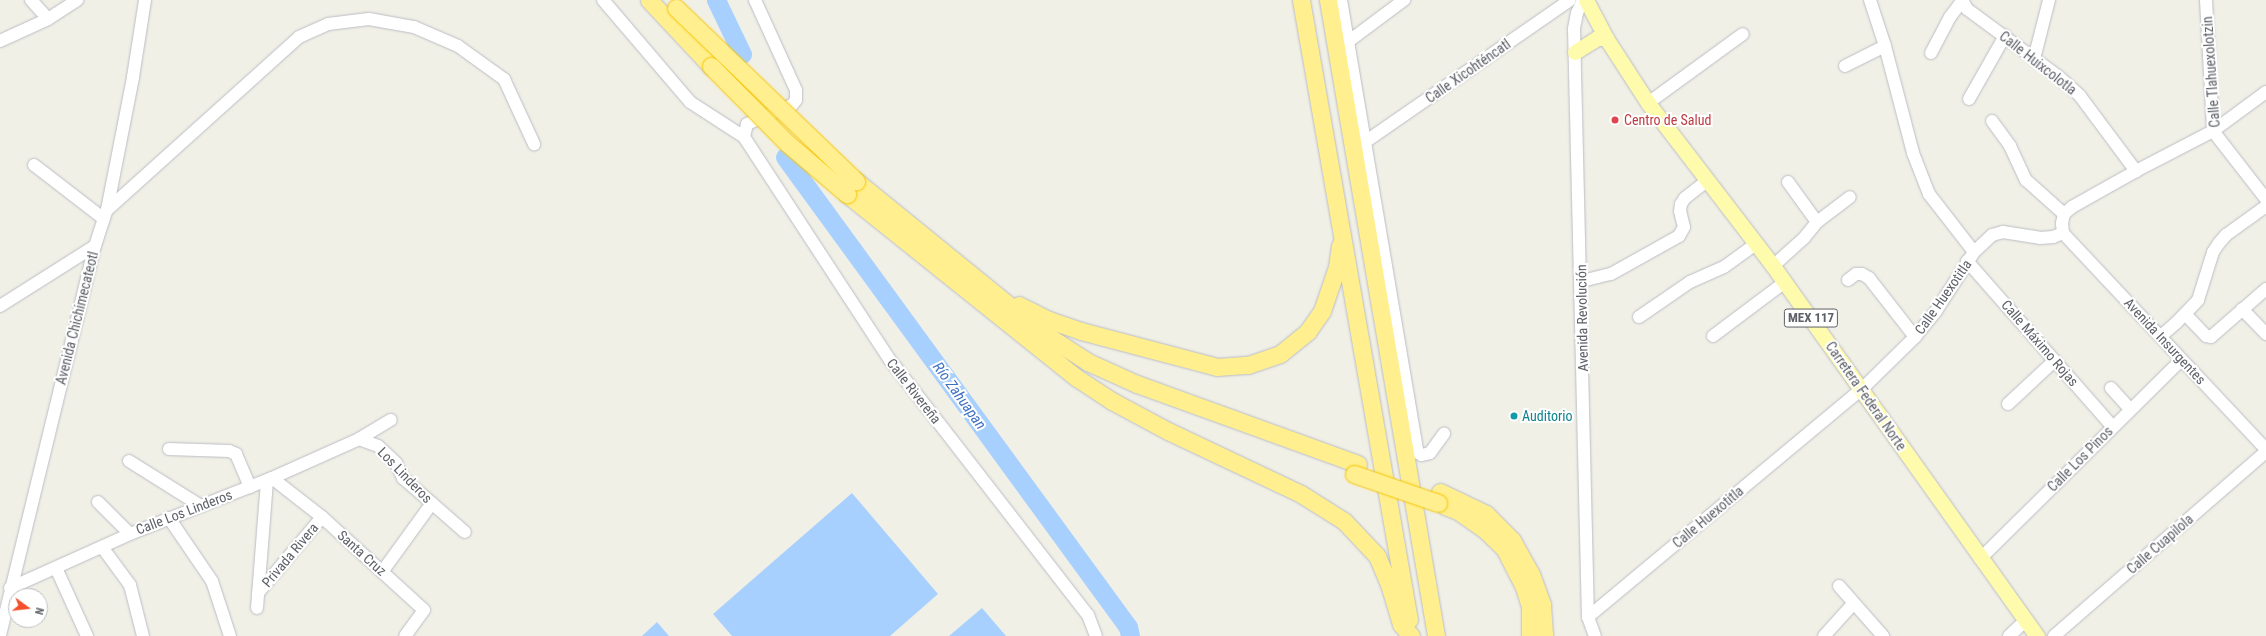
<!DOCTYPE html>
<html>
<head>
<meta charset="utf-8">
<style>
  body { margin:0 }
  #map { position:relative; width:2266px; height:636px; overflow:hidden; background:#f1f0e7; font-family:"Roboto Condensed",sans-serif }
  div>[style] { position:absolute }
  .water>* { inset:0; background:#a8d0ff }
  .river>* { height:19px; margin:-9.5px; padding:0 9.5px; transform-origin:9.5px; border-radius:9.5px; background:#a8d0ff }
  .roads { filter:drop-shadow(0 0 1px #bbbdc3) drop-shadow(0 0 1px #bbbdc3) }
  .minor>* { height:12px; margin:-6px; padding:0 6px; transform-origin:6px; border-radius:6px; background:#fff }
  .major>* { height:15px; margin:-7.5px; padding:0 7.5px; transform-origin:7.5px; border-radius:7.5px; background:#fffbad }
  .highway>* { height:17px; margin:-8.5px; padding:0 8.5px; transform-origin:8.5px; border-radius:8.5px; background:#ffef8f }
  .bridges { filter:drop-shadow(0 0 1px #f7c500) drop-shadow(0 0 1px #f7c500) }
  .highway-bridge>* { height:17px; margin:-8.5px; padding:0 8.5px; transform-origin:8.5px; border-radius:8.5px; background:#ffef8f }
  .dots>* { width:11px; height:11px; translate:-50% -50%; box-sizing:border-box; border:2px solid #fff; border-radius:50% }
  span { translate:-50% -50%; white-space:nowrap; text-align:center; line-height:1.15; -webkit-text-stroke:4px #fff; paint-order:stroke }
  .shield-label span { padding:1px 3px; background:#fff; border:1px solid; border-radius:3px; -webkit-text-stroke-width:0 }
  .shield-label { font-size:13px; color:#5e6168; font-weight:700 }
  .street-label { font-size:14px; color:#5e6168 }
  .health-label { font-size:14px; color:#be3a42 }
  .left { translate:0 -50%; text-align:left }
  .culture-label { font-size:14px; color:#0d838f }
  .water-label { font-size:15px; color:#4071c2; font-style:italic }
  .north { position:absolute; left:8px; top:588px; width:40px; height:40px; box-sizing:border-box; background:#fff; border:1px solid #bfc0c3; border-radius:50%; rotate:105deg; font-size:11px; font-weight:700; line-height:16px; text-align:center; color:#5e6168 }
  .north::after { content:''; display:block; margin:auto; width:14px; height:18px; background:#f44f2a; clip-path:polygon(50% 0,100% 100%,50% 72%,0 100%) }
</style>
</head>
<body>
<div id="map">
  <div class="water">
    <i style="clip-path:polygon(852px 493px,938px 594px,890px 636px,732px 636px,713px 614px)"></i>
    <i style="clip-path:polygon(982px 608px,1006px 636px,949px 636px)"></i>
    <i style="clip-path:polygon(657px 622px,669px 636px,642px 636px)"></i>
  </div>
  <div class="river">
    <i style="left:716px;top:0;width:60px;rotate:64.3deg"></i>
    <i style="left:785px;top:157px;width:582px;rotate:53.88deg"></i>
    <i style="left:1128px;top:627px;width:9px;rotate:77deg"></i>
  </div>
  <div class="roads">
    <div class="minor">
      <i style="left:31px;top:0;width:25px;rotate:48deg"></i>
      <i style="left:603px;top:0;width:134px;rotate:49.5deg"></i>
      <i style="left:690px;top:102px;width:64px;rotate:32.9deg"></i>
      <i style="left:744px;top:137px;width:267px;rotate:56.8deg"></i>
      <i style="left:890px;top:360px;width:323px;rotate:52.2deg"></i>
      <i style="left:1088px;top:615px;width:22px;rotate:69deg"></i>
      <i style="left:1341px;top:0;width:459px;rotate:80.4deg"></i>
      <i style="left:1418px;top:453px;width:4px;rotate:27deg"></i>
      <i style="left:1422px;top:455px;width:8px;rotate:-14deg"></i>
      <i style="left:1430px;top:453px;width:24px;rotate:-54deg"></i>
      <i style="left:1583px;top:0;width:14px;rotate:115deg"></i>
      <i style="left:1577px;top:13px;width:16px;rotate:101deg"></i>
      <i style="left:1574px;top:29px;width:588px;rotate:88.64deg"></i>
      <i style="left:1588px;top:617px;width:20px;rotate:70deg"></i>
      <i style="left:1870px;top:0;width:48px;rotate:71.9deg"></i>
      <i style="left:1885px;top:46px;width:111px;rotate:75.3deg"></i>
      <i style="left:1913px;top:153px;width:44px;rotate:68.7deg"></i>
      <i style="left:1929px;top:194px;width:73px;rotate:52.2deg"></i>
      <i style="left:1962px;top:0;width:10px;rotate:61deg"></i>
      <i style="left:1967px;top:9px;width:113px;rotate:36.4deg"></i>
      <i style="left:2058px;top:76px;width:30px;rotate:42deg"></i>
      <i style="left:2080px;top:96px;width:94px;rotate:53.3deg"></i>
      <i style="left:2206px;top:0;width:131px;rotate:86.9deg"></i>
      <i style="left:2213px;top:131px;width:86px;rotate:52.1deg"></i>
      <i style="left:0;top:41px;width:53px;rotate:-24.6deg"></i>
      <i style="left:48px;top:19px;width:35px;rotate:-33deg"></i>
      <i style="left:1349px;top:41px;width:69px;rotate:-36.7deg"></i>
      <i style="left:1931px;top:53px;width:41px;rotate:-62.2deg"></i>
      <i style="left:1950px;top:17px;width:20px;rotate:-53deg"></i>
      <i style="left:2034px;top:59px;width:61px;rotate:-75.7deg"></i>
      <i style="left:1845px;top:66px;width:45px;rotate:-26.6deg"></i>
      <i style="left:1969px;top:99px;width:73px;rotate:-60.3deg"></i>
      <i style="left:1648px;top:103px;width:117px;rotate:-36deg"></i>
      <i style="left:1992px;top:121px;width:31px;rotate:54deg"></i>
      <i style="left:2010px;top:146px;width:38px;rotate:65deg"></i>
      <i style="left:2026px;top:180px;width:51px;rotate:41.8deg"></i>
      <i style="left:744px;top:137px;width:13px;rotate:-77deg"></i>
      <i style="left:747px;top:124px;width:49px;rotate:-22.9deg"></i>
      <i style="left:792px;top:105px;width:6px;rotate:-51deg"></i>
      <i style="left:796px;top:100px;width:10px;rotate:-90deg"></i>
      <i style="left:796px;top:90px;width:99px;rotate:-114.5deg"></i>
      <i style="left:1365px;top:142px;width:249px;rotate:-34.7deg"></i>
      <i style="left:34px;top:165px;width:88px;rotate:37.6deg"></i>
      <i style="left:1788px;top:182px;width:49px;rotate:54.1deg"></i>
      <i style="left:107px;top:210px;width:258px;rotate:-42deg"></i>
      <i style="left:299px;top:37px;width:32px;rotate:-24deg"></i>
      <i style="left:328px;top:24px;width:41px;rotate:-7deg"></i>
      <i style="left:369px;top:19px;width:46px;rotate:10.1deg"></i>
      <i style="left:414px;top:27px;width:48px;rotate:23.4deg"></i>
      <i style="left:458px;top:46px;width:57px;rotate:35.7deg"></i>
      <i style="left:504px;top:79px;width:72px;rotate:65.2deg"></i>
      <i style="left:2063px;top:233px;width:296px;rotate:46.8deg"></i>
      <i style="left:2063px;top:233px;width:10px;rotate:-96deg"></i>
      <i style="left:2062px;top:223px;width:9px;rotate:-77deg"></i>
      <i style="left:2064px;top:214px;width:11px;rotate:-41deg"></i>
      <i style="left:2072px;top:207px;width:73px;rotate:-29.4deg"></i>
      <i style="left:2136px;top:171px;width:87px;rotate:-27.5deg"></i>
      <i style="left:2213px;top:131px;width:66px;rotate:-36.3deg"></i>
      <i style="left:1967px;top:261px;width:220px;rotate:48.7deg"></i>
      <i style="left:1773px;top:266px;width:42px;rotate:-42.1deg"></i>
      <i style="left:1804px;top:238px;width:21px;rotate:-51deg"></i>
      <i style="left:1817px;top:222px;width:41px;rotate:-37.1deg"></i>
      <i style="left:1848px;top:280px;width:10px;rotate:-37deg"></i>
      <i style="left:1856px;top:274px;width:6px"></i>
      <i style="left:1862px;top:274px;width:8px;rotate:30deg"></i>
      <i style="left:1869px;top:278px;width:75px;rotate:52.1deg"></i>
      <i style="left:1582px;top:281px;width:30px;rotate:-14deg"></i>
      <i style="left:1611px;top:274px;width:78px;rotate:-29.2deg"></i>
      <i style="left:1679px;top:236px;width:10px;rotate:-61deg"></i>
      <i style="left:1684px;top:227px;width:16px;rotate:-104deg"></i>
      <i style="left:1680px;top:211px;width:7px;rotate:-82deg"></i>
      <i style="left:1681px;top:204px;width:7px;rotate:-56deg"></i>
      <i style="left:1685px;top:198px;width:28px;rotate:-38deg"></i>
      <i style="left:0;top:306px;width:112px;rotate:-32.3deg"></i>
      <i style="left:2242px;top:309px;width:35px;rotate:46deg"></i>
      <i style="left:2185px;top:314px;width:30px;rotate:46deg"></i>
      <i style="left:2206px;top:336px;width:5px;rotate:11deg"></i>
      <i style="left:2211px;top:337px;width:73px;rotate:-41.1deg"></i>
      <i style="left:1639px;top:317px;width:62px;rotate:-34.5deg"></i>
      <i style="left:1690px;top:282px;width:37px;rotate:-24deg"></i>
      <i style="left:1724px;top:267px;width:39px;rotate:-36deg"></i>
      <i style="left:1713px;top:336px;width:90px;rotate:-36.9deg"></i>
      <i style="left:2161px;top:336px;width:20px;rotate:-41deg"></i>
      <i style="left:2176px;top:323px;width:32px;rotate:-46deg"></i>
      <i style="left:2198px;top:300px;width:50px;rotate:-72.6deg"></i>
      <i style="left:2213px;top:252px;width:11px;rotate:-56deg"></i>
      <i style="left:2219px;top:243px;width:11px;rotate:-49deg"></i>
      <i style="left:2226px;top:235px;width:49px;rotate:-35.9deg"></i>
      <i style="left:2111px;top:388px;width:28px;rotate:48deg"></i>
      <i style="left:2008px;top:404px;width:64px;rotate:-43.1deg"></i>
      <i style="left:359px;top:439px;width:20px;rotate:20deg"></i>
      <i style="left:378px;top:446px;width:25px;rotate:43deg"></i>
      <i style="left:396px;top:463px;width:17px;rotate:65deg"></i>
      <i style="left:403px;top:478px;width:82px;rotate:41.1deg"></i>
      <i style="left:169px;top:449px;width:60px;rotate:1.9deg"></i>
      <i style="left:229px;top:451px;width:8px;rotate:23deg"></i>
      <i style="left:236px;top:454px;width:36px;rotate:67deg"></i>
      <i style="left:129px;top:461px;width:85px;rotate:32deg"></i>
      <i style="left:272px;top:478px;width:63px;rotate:38deg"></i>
      <i style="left:322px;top:517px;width:138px;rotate:42.4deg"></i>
      <i style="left:424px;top:610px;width:32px;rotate:126deg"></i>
      <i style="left:98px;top:502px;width:45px;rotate:45deg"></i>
      <i style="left:169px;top:518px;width:76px;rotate:55.7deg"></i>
      <i style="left:212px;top:581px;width:58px;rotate:71.9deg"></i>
      <i style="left:102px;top:547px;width:47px;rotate:53.6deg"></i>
      <i style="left:130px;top:585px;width:53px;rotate:75.7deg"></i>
      <i style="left:1980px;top:559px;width:283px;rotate:-44.7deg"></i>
      <i style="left:56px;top:568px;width:75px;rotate:65.5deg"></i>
      <i style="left:382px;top:572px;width:85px;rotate:-54.1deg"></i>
      <i style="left:1839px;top:586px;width:67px;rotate:48.7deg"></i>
      <i style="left:10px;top:588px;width:132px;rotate:-24.2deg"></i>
      <i style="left:130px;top:534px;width:153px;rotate:-21.5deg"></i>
      <i style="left:272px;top:478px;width:95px;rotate:-24.1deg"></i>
      <i style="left:359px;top:439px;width:37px;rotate:-31deg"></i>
      <i style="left:258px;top:593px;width:99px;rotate:-49.9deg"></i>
      <i style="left:257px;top:608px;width:128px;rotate:-85.5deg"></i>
      <i style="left:1588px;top:617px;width:356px;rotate:-39.8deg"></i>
      <i style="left:1862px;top:389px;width:74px;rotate:-44.5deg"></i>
      <i style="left:1915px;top:337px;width:33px;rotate:-51deg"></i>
      <i style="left:1936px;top:311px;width:70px;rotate:-57.2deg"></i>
      <i style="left:1974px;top:252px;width:25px;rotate:-43deg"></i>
      <i style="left:1992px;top:235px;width:11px;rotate:-15deg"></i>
      <i style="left:2003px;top:232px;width:37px;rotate:9deg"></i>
      <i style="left:2040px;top:238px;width:13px;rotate:-4deg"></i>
      <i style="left:2053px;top:237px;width:11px;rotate:-22deg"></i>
      <i style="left:0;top:635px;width:400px;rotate:-76.3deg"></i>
      <i style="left:95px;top:246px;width:38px;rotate:-72deg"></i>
      <i style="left:107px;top:210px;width:136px;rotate:-78.9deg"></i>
      <i style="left:133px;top:77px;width:78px;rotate:-81.1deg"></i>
      <i style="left:1824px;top:636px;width:43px;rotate:-47.8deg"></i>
      <i style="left:2009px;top:636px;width:22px;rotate:-43deg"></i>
      <i style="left:2054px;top:636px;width:281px;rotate:-41deg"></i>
    </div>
    <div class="major">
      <i style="left:1586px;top:0;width:43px;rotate:62.2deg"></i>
      <i style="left:1606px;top:38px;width:77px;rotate:57.1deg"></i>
      <i style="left:1648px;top:103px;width:205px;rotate:52.5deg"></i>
      <i style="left:1773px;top:266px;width:455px;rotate:54.5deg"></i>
      <i style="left:1575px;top:52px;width:26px;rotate:-32deg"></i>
      <i style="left:1597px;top:38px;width:9px"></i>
    </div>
    <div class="highway">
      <i style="left:649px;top:0;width:91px;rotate:46.8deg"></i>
      <i style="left:1301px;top:0;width:629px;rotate:80.12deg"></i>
      <i style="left:1328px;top:0;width:645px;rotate:80.36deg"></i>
      <i style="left:856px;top:181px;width:241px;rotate:39.1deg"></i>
      <i style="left:1043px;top:333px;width:54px;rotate:32.8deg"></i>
      <i style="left:1088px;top:362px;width:54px;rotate:24.2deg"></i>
      <i style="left:1137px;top:384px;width:235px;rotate:19.9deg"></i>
      <i style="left:847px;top:194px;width:295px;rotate:38.7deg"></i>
      <i style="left:1077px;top:378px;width:42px;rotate:33.3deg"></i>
      <i style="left:1112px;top:401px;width:64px;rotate:28.2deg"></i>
      <i style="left:1168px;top:431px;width:147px;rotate:25.3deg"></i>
      <i style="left:1301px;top:494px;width:51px;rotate:32.1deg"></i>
      <i style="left:1344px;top:521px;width:48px;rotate:46.7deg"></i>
      <i style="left:1377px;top:556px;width:30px;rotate:67deg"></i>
      <i style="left:1389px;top:584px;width:42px;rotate:73.3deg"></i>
      <i style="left:1401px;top:624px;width:16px;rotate:50deg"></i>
      <i style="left:1019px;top:305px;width:34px;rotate:27deg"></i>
      <i style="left:1049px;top:320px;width:34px;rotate:19deg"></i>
      <i style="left:1081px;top:331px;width:141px;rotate:14.8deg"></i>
      <i style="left:1217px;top:367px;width:31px;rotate:-4deg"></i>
      <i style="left:1248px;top:365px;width:34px;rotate:-19deg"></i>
      <i style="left:1280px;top:354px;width:36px;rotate:-39deg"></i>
      <i style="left:1308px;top:331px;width:24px;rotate:-55deg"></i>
      <i style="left:1322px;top:311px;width:46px;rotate:-71.2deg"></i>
      <i style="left:1337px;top:267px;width:22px;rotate:-82deg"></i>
      <i style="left:1440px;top:492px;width:51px;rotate:25.6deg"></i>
      <i style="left:1486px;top:514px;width:37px;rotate:45deg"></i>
      <i style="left:1512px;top:540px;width:39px;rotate:61deg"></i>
      <i style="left:1531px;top:574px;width:33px;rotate:70deg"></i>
      <i style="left:1542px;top:605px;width:31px;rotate:86deg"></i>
      <i style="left:1445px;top:506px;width:14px;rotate:21deg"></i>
      <i style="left:1458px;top:511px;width:32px;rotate:35deg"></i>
      <i style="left:1484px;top:529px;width:28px;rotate:44deg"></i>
      <i style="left:1504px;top:548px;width:44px;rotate:62.9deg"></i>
      <i style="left:1524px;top:587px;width:21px;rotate:73deg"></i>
      <i style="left:1530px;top:607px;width:29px;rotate:90deg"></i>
    </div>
  </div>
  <div class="bridges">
    <div class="highway-bridge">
      <i style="left:676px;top:8px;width:250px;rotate:43.9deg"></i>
      <i style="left:711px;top:66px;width:108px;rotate:45.4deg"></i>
      <i style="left:787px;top:143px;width:79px;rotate:40.4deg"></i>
      <i style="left:1354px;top:474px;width:89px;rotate:19deg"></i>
    </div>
  </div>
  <div class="dots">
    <i style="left:1615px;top:120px;background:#e0444e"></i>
    <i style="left:1514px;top:416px;background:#0f9aa8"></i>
  </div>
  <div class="shield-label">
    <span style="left:1811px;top:318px">MEX 117</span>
  </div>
  <div class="street-label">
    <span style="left:2038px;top:63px;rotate:38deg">Calle Huixcolotla</span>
    <span style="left:1468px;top:71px;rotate:-35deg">Calle Xicohténcatl</span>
    <span style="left:2211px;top:72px;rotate:-94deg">Calle Tlahuexolotzin</span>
    <span style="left:1943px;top:297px;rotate:-55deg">Calle Huexotitla</span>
    <span style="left:77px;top:318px;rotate:-76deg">Avenida Chichimecateotl</span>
    <span style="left:1582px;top:318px;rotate:-91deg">Avenida Revolución</span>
    <span style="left:2165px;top:341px;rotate:47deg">Avenida Insurgentes</span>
    <span style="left:2040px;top:343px;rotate:49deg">Calle Máximo Rojas</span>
    <span style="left:914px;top:391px;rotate:52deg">Calle Rivereña</span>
    <span style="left:1866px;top:396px;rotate:55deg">Carretera Federal Norte</span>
    <span style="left:2080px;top:459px;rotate:-45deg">Calle Los Pinos</span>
    <span style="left:405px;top:475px;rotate:46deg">Los Linderos</span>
    <span style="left:184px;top:512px;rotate:-21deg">Calle Los Linderos</span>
    <span style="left:1708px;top:517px;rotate:-40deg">Calle Huexotitla</span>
    <span style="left:2160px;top:544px;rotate:-41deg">Calle Cuapilola</span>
    <span style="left:362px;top:553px;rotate:42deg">Santa Cruz</span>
    <span style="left:290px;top:555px;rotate:-50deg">Privada Rivera</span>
  </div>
  <div class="health-label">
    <span class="left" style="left:1624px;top:120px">Centro de Salud</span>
  </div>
  <div class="culture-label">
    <span class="left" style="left:1522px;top:416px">Auditorio</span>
  </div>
  <div class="water-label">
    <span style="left:959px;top:396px;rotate:54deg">Río Zahuapan</span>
  </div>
  <div class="north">N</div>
</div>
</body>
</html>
